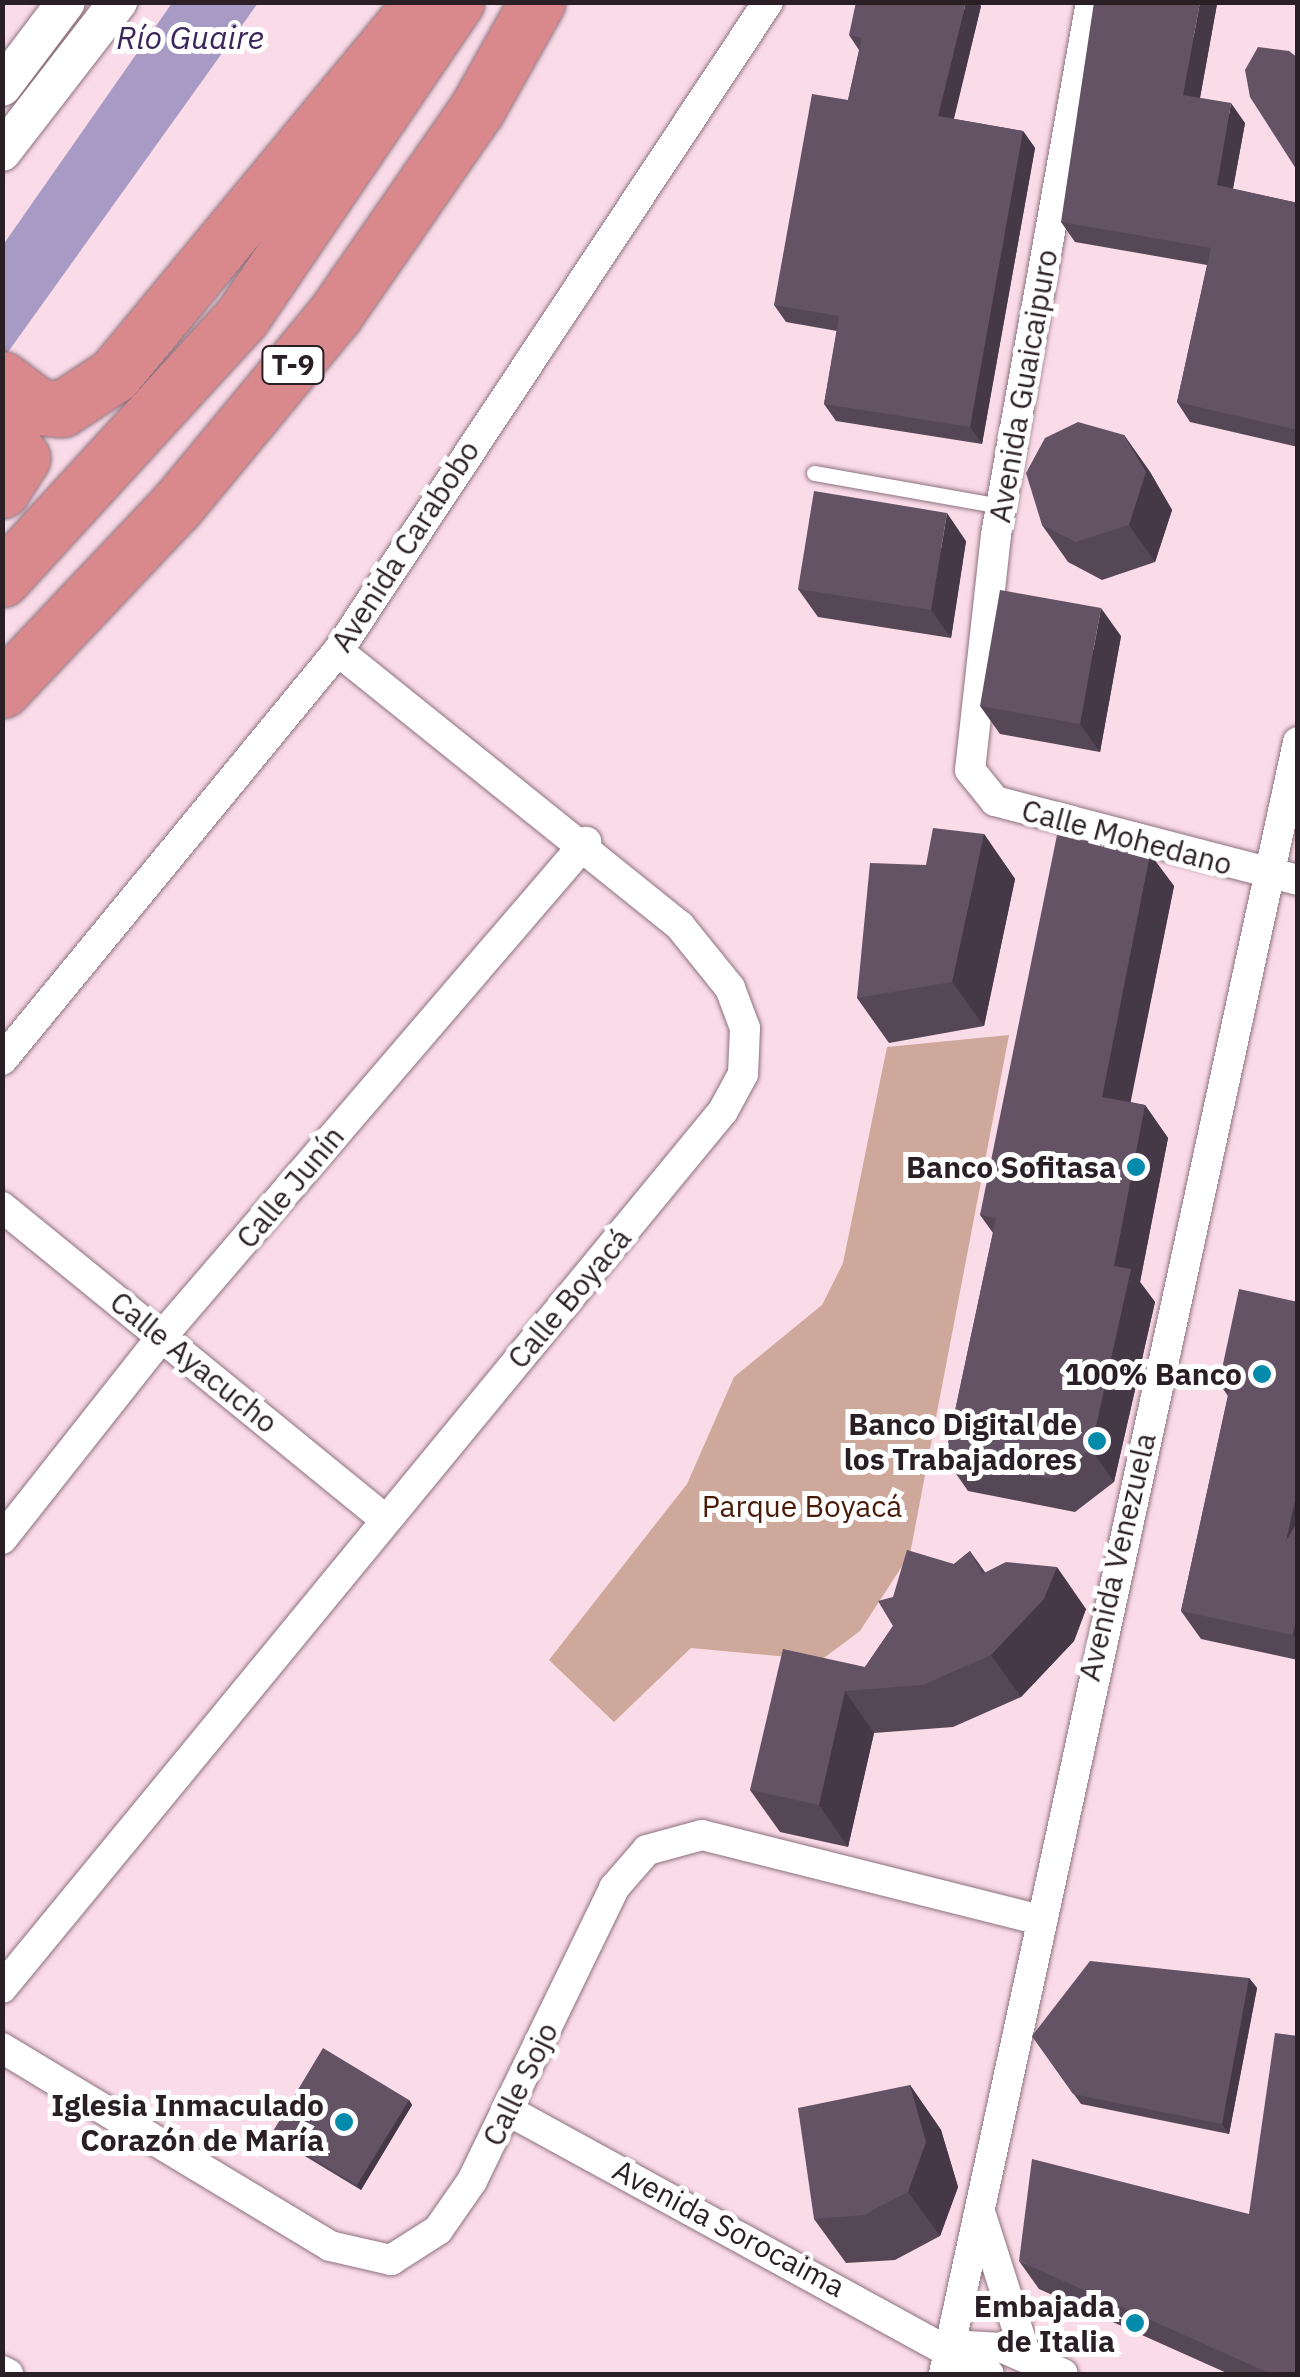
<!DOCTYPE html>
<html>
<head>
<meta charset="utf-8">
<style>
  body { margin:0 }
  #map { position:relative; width:1300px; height:2377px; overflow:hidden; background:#fadbe8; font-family:"IBM Plex Sans",sans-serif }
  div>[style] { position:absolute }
  .green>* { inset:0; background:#cea99b }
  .water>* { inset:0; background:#a79ac4 }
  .roads { filter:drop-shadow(0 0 2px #8d727d) drop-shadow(0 0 2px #8d727d) }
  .service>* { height:15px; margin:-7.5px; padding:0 7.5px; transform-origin:7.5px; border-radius:7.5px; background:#fff }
  .minor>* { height:30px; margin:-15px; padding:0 15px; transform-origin:15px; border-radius:15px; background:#fff }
  .tertiary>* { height:38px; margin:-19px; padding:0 19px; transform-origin:19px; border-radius:19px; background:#fff }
  .motorway>* { height:55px; margin:-27.5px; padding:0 27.5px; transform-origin:27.5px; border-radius:27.5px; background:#d9888c }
  .wall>* { inset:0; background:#564757 }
  .shaded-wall>* { inset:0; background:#463947 }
  .building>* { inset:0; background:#645265 }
  .dots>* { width:28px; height:28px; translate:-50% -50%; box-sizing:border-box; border:5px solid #fff; border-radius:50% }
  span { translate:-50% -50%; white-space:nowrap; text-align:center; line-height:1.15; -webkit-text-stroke:10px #fff; paint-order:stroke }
  .shield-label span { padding:2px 8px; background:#fff; border:2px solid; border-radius:8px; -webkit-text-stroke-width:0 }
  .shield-label { font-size:28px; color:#2a1f24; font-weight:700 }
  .street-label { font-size:30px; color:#2a1f24 }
  .poi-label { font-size:30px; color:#2a1f24; font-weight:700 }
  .right { translate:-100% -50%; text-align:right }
  .park-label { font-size:30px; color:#481b08 }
  .water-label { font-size:32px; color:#3b265c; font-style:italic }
  .frame { position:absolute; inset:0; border:5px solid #2a1f24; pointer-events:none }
</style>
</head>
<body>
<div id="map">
  <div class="green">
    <i style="clip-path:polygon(1009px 1035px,910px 1554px,860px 1631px,821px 1660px,691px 1648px,614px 1722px,549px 1660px,687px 1484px,734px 1377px,822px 1305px,843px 1263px,887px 1047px)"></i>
  </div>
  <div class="water">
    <i style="clip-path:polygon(172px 3px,258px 3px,3px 359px,3px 245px)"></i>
  </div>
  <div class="roads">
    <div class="service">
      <i style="left:814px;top:473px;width:190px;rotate:10deg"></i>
    </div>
    <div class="minor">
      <i style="left:1091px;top:2px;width:541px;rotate:100.11deg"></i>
      <i style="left:996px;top:535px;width:236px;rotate:96.3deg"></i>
      <i style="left:970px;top:770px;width:40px;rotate:51deg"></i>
      <i style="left:995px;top:801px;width:313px;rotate:14.6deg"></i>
      <i style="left:2px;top:1060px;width:529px;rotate:-50.6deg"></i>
      <i style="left:338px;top:651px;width:779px;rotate:-56.47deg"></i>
      <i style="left:2px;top:1207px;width:494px;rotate:39.2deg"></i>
      <i style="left:2px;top:1539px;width:260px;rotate:-51.7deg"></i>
      <i style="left:163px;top:1335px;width:650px;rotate:-49.37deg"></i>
      <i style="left:2px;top:1988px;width:1135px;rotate:-50.58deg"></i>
      <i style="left:723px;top:1111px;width:42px;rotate:-61.6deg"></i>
      <i style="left:743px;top:1074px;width:46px;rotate:-87.5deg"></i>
      <i style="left:745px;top:1028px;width:43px;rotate:-110.6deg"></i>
      <i style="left:730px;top:988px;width:80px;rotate:-128.9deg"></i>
      <i style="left:680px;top:926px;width:439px;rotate:-141.2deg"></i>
      <i style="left:2px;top:2048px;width:383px;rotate:31.1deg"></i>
      <i style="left:330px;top:2246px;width:63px;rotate:12.9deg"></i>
      <i style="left:391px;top:2260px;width:56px;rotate:-32.6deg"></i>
      <i style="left:438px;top:2230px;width:60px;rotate:-55.2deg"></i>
      <i style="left:472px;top:2181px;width:326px;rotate:-64.1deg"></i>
      <i style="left:614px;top:1888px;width:50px;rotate:-49deg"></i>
      <i style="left:647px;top:1850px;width:57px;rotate:-15.3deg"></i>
      <i style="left:702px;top:1835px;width:344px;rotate:14.1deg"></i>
      <i style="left:509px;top:2111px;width:547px;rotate:28.72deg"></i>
      <i style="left:980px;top:2212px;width:151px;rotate:72.3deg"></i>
      <i style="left:949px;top:2345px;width:54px;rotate:3.2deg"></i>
      <i style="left:1003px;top:2348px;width:65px;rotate:23.4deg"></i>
      <i style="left:2px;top:2371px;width:7px;rotate:27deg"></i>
      <i style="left:944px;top:2374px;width:1670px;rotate:-77.76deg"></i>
    </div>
    <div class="tertiary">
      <i style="left:2px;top:87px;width:106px;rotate:-53deg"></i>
      <i style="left:2px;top:152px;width:190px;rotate:-52.3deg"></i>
    </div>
    <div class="motorway">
      <i style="left:2px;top:379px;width:46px;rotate:37.1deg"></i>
      <i style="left:39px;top:407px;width:23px;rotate:5deg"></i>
      <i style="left:62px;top:409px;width:62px;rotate:-33.2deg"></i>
      <i style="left:114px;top:375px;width:462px;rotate:-50.4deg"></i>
      <i style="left:2px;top:432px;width:33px;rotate:52deg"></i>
      <i style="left:22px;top:458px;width:38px;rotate:122deg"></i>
      <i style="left:2px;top:579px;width:355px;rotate:-47.5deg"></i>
      <i style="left:242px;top:317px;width:381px;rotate:-55.8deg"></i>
      <i style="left:2px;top:690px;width:255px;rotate:-46.6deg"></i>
      <i style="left:177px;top:505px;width:248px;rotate:-50.4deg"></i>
      <i style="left:335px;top:314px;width:249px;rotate:-55.3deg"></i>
      <i style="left:477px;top:109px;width:123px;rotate:-60.7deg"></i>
    </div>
  </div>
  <div class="wall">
    <i style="clip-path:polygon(1217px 4px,1200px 98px,1245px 123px,1233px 189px,1298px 203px,1298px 447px,1190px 422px,1177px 402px,1207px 265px,1075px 242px,1061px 222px)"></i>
    <i style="clip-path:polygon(981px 6px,954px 119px,1023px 131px,1035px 148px,982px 444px,836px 421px,824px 404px,837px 331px,786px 322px,774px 305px,848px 100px,859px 50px,849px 35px)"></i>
    <i style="clip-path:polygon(1124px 435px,1150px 472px,1172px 510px,1155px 562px,1102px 580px,1068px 562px,1042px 525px)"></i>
    <i style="clip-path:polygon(966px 541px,951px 638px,818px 617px,798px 589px)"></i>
    <i style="clip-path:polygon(1121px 636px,1100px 752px,1000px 734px,980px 706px)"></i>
    <i style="clip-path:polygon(984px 834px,1015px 879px,984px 1026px,889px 1043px,857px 998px,926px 865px)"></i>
    <i style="clip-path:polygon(1150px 854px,1174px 886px,1130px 1102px,1145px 1105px,1168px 1138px,1140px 1282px,1155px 1302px,1114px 1482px,1075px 1512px,968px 1491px,945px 1458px,993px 1233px,980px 1215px)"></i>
    <i style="clip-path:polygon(1298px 1302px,1298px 1660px,1201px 1639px,1181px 1611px,1228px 1396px,1219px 1383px)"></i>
    <i style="clip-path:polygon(970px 1551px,985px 1572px,1086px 1609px,1074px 1641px,1021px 1697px,953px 1727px,874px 1733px,848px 1847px,780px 1832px,750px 1790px,865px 1667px,893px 1626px,893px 1597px,954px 1564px)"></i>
    <i style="clip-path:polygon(1249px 1978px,1257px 1988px,1229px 2134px,1081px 2104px,1032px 2036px)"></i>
    <i style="clip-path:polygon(910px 2085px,941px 2130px,958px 2187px,940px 2236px,895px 2260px,846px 2263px,814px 2219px)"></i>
    <i style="clip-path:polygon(409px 2100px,412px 2105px,361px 2190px,275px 2138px,272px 2133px)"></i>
    <i style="clip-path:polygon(1019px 2261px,1298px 2374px,1229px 2374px,1039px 2289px)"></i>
  </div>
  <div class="shaded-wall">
    <i style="clip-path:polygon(966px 2px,978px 2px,981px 6px,950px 133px,938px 116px)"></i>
    <i style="clip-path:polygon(1200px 2px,1217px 4px,1197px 114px,1183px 95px)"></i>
    <i style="clip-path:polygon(1231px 103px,1245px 123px,1230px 204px,1217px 185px)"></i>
    <i style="clip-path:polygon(1023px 131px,1035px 148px,982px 444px,970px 427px)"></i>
    <i style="clip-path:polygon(1124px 435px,1150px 472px,1172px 510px,1155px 562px,1129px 525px)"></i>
    <i style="clip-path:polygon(947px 513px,966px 541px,951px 638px,931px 610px)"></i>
    <i style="clip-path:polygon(1101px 608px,1121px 636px,1100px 752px,1080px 724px)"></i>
    <i style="clip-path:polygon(984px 834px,1015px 879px,984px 1026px,952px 982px)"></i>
    <i style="clip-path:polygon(1150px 854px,1174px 886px,1125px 1130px,1102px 1097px)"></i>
    <i style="clip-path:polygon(1145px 1105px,1168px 1138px,1140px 1282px,1155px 1302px,1114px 1482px,1091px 1449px,1114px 1266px)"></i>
    <i style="clip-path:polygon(1298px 1487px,1298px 1557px,1286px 1541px)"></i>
    <i style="clip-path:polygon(1057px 1567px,1086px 1609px,1074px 1641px,1021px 1697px,991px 1655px)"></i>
    <i style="clip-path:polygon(1298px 1610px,1298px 1642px,1293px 1635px)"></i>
    <i style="clip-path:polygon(845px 1691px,874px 1733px,848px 1847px,819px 1805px)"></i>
    <i style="clip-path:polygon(1249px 1978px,1257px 1988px,1229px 2134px,1222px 2124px)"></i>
    <i style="clip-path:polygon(910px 2085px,941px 2130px,958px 2187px,940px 2236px,908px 2192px)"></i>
    <i style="clip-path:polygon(409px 2100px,412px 2105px,361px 2190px,357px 2185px)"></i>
  </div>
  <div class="building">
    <i style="clip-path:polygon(856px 2px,966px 2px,938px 116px,1023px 131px,970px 427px,824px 404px,839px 316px,774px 305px,812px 94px,848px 100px,862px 38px,849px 35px)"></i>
    <i style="clip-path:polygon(1094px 2px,1200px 2px,1183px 95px,1231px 103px,1217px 185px,1298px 203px,1298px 430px,1177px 402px,1211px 248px,1061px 222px)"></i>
    <i style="clip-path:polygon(1258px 47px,1289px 51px,1298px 58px,1298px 172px,1250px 97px,1245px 70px)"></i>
    <i style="clip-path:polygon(1078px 422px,1124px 435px,1146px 472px,1129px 525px,1076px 542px,1042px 525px,1026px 473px,1045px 438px)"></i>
    <i style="clip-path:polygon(814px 491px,947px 513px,931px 610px,798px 589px)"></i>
    <i style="clip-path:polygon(1000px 590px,1101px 608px,1080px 724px,980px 706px)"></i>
    <i style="clip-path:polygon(933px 828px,984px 834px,952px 982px,857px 998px,870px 863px,926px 865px)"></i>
    <i style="clip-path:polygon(1057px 835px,1150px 854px,1102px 1097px,1145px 1105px,1114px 1266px,1131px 1269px,1091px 1449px,1052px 1479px,945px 1458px,996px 1218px,980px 1215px)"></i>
    <i style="clip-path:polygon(1239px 1289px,1298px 1302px,1298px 1487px,1286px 1541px,1298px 1521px,1298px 1610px,1293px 1635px,1181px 1611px,1230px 1386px,1219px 1383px)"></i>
    <i style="clip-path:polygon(907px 1550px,954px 1564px,970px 1551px,982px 1574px,1006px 1562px,1057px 1567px,1044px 1599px,991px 1655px,923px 1685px,845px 1691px,819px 1805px,750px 1790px,783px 1649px,865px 1667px,893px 1626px,878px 1601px,893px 1597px)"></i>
    <i style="clip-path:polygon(1090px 1961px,1249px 1978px,1222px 2124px,1073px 2094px,1032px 2036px)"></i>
    <i style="clip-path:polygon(1275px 2033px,1298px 2036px,1298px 2374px,1271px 2374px,1019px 2261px,1032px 2159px,1249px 2214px)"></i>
    <i style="clip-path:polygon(323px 2048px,409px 2100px,357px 2185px,272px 2133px)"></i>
    <i style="clip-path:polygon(910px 2085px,926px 2142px,908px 2192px,864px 2215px,814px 2219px,798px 2108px)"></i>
  </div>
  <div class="dots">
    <i style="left:1136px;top:1167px;background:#048aaa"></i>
    <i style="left:1262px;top:1374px;background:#048aaa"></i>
    <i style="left:1097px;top:1441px;background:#048aaa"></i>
    <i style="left:344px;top:2122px;background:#048aaa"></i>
    <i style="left:1135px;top:2323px;background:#048aaa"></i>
  </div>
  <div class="shield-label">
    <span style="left:293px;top:365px">T-9</span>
  </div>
  <div class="street-label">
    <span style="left:1023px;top:386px;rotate:-80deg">Avenida Guaicaipuro</span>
    <span style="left:405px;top:546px;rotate:-57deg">Avenida Carabobo</span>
    <span style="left:1127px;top:837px;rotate:15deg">Calle Mohedano</span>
    <span style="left:290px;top:1187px;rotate:-50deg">Calle Junín</span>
    <span style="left:569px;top:1298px;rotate:-50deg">Calle Boyacá</span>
    <span style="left:194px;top:1362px;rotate:39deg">Calle Ayacucho</span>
    <span style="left:1117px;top:1557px;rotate:-77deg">Avenida Venezuela</span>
    <span style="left:520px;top:2084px;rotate:-64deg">Calle Sojo</span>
    <span style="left:729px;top:2228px;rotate:28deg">Avenida Sorocaima</span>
  </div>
  <div class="poi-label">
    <span class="right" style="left:1116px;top:1167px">Banco Sofitasa</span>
    <span class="right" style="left:1242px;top:1374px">100% Banco</span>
    <span class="right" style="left:1077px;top:1441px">Banco Digital de<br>los Trabajadores</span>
    <span class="right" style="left:324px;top:2122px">Iglesia Inmaculado<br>Corazón de María</span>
    <span class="right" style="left:1115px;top:2323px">Embajada<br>de Italia</span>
  </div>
  <div class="park-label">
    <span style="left:802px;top:1506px">Parque Boyacá</span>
  </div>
  <div class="water-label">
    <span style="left:190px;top:37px">Río Guaire</span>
  </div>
  <div class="frame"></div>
</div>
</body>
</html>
